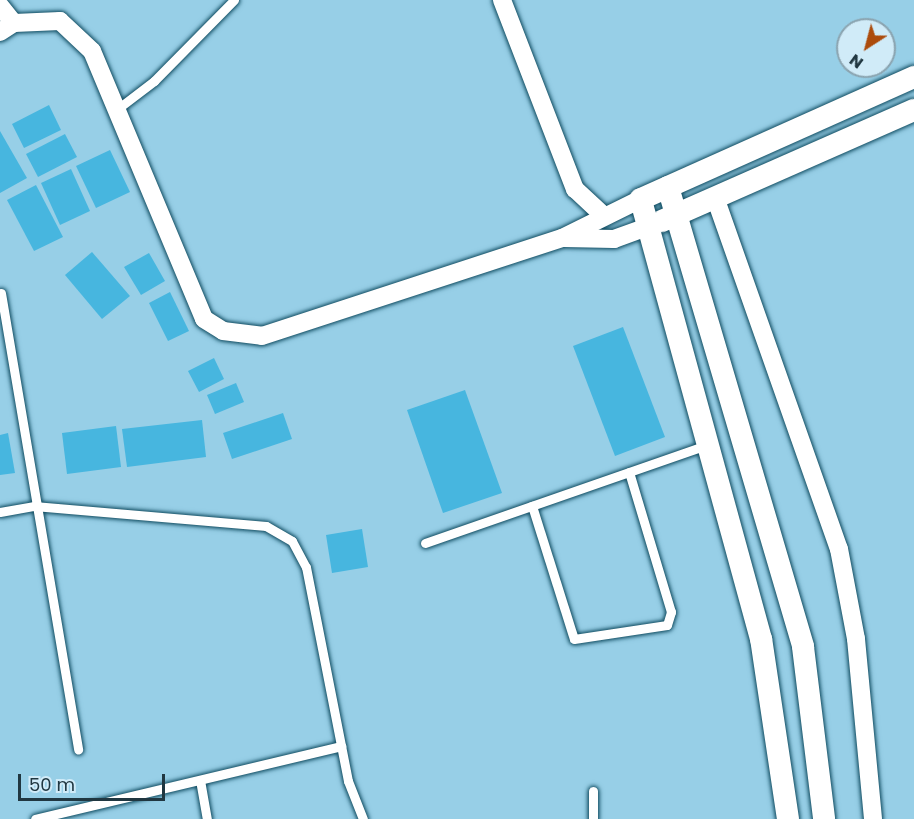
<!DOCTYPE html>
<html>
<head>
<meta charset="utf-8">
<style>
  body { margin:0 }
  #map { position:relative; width:914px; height:819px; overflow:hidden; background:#97cfe7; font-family:Poppins,sans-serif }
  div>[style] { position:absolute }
  .building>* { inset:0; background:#47b6df }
  .roads { filter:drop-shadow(0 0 2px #0f4b60) drop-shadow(0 0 2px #0f4b60) }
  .service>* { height:9px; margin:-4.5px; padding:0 4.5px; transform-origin:4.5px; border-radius:4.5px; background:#fff }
  .minor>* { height:18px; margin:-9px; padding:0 9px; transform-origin:9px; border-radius:9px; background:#fff }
  .tertiary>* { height:22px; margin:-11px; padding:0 11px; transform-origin:11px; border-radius:11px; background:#fff }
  span { translate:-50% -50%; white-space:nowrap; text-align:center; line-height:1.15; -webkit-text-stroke:4.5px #d0ebf8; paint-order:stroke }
  .north { position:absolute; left:836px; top:18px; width:60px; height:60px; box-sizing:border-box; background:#d0ebf8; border:2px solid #8aa3af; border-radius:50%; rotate:216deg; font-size:16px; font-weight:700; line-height:24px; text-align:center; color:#203741 }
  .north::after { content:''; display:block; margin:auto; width:21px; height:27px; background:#ac4b0c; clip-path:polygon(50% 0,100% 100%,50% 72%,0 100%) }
  .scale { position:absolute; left:18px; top:774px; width:147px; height:27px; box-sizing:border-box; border:3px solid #203741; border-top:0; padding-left:8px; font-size:18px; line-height:21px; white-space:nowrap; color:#203741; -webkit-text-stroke:4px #d0ebf8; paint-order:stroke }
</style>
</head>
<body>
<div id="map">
  <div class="building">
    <i style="clip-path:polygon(49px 105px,61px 130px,24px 148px,12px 124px)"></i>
    <i style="clip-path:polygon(0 131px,27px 178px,0 193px)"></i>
    <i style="clip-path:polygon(65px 134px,77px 157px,38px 177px,26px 154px)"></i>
    <i style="clip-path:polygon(110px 150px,130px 192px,96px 208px,76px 166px)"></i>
    <i style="clip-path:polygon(71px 169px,90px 211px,60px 225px,41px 183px)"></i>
    <i style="clip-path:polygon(36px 185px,63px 237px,34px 251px,7px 200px)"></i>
    <i style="clip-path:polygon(92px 252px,130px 296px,102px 319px,65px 275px)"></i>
    <i style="clip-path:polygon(149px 253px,165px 281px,141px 295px,124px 267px)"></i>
    <i style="clip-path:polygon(170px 292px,189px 331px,168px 341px,149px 303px)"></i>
    <i style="clip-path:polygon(623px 327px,665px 437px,615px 456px,573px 346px)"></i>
    <i style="clip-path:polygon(214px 358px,224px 379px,199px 392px,188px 371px)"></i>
    <i style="clip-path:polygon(236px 383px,244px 402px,215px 414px,207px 395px)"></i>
    <i style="clip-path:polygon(465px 390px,502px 493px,443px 513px,407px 410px)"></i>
    <i style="clip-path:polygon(283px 413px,292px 439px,232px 459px,223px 433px)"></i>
    <i style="clip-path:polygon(202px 420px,206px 457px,127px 467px,122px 429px)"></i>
    <i style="clip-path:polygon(116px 426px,121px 467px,67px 474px,62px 433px)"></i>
    <i style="clip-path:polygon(8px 433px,15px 473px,0 475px,0 435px)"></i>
    <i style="clip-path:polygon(362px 529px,368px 567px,332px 573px,326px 535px)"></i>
  </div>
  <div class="roads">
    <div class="service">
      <i style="left:116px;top:110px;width:48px;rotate:-37.3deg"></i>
      <i style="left:154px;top:81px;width:114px;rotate:-45.4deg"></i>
      <i style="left:1px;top:293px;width:463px;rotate:80.4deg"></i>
      <i style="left:532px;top:506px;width:139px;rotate:72.5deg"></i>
      <i style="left:574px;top:639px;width:94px;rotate:-8.6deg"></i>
      <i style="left:667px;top:625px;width:14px;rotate:-73deg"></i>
      <i style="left:671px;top:612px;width:146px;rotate:-106.7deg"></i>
      <i style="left:0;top:512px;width:35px;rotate:-10deg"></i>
      <i style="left:34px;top:506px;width:233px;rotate:4.9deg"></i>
      <i style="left:266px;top:526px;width:30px;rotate:30deg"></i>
      <i style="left:292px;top:541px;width:30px;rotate:62deg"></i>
      <i style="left:306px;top:567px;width:218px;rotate:78.9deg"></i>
      <i style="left:348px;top:781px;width:41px;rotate:68.5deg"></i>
      <i style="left:425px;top:543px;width:299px;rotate:-19.2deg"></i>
      <i style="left:200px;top:780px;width:40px;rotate:80deg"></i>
      <i style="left:35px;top:819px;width:315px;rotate:-13.4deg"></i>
      <i style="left:593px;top:819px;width:28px;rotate:-90deg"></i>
    </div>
    <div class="minor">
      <i style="left:502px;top:0;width:203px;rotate:68.9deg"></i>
      <i style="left:575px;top:189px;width:38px;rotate:43deg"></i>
      <i style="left:0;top:6px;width:22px;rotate:51deg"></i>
      <i style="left:0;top:32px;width:17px;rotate:-33deg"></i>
      <i style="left:14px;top:23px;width:46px;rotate:-2.5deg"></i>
      <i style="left:60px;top:21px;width:44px;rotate:43.2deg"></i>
      <i style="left:92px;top:51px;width:290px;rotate:67.3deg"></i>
      <i style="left:204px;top:319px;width:22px;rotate:32deg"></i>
      <i style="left:223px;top:331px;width:39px;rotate:7deg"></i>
      <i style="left:262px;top:336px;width:316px;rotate:-18.1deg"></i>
      <i style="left:562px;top:238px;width:88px;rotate:-26.3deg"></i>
      <i style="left:716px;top:200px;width:370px;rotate:70.6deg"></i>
      <i style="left:839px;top:549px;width:92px;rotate:79.3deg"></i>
      <i style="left:856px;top:639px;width:181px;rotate:84.6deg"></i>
      <i style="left:564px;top:238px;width:50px;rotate:1.1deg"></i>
      <i style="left:614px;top:239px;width:37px;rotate:-20deg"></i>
    </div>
    <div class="tertiary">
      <i style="left:668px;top:187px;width:479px;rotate:73.6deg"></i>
      <i style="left:803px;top:647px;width:173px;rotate:83deg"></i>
      <i style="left:662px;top:221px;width:275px;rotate:-23.8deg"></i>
      <i style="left:788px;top:819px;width:182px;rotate:-98.5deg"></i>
      <i style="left:761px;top:639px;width:456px;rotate:-105.3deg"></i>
      <i style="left:641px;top:199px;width:299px;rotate:-24.1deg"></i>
    </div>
  </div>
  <div class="north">N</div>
  <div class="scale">50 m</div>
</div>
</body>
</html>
